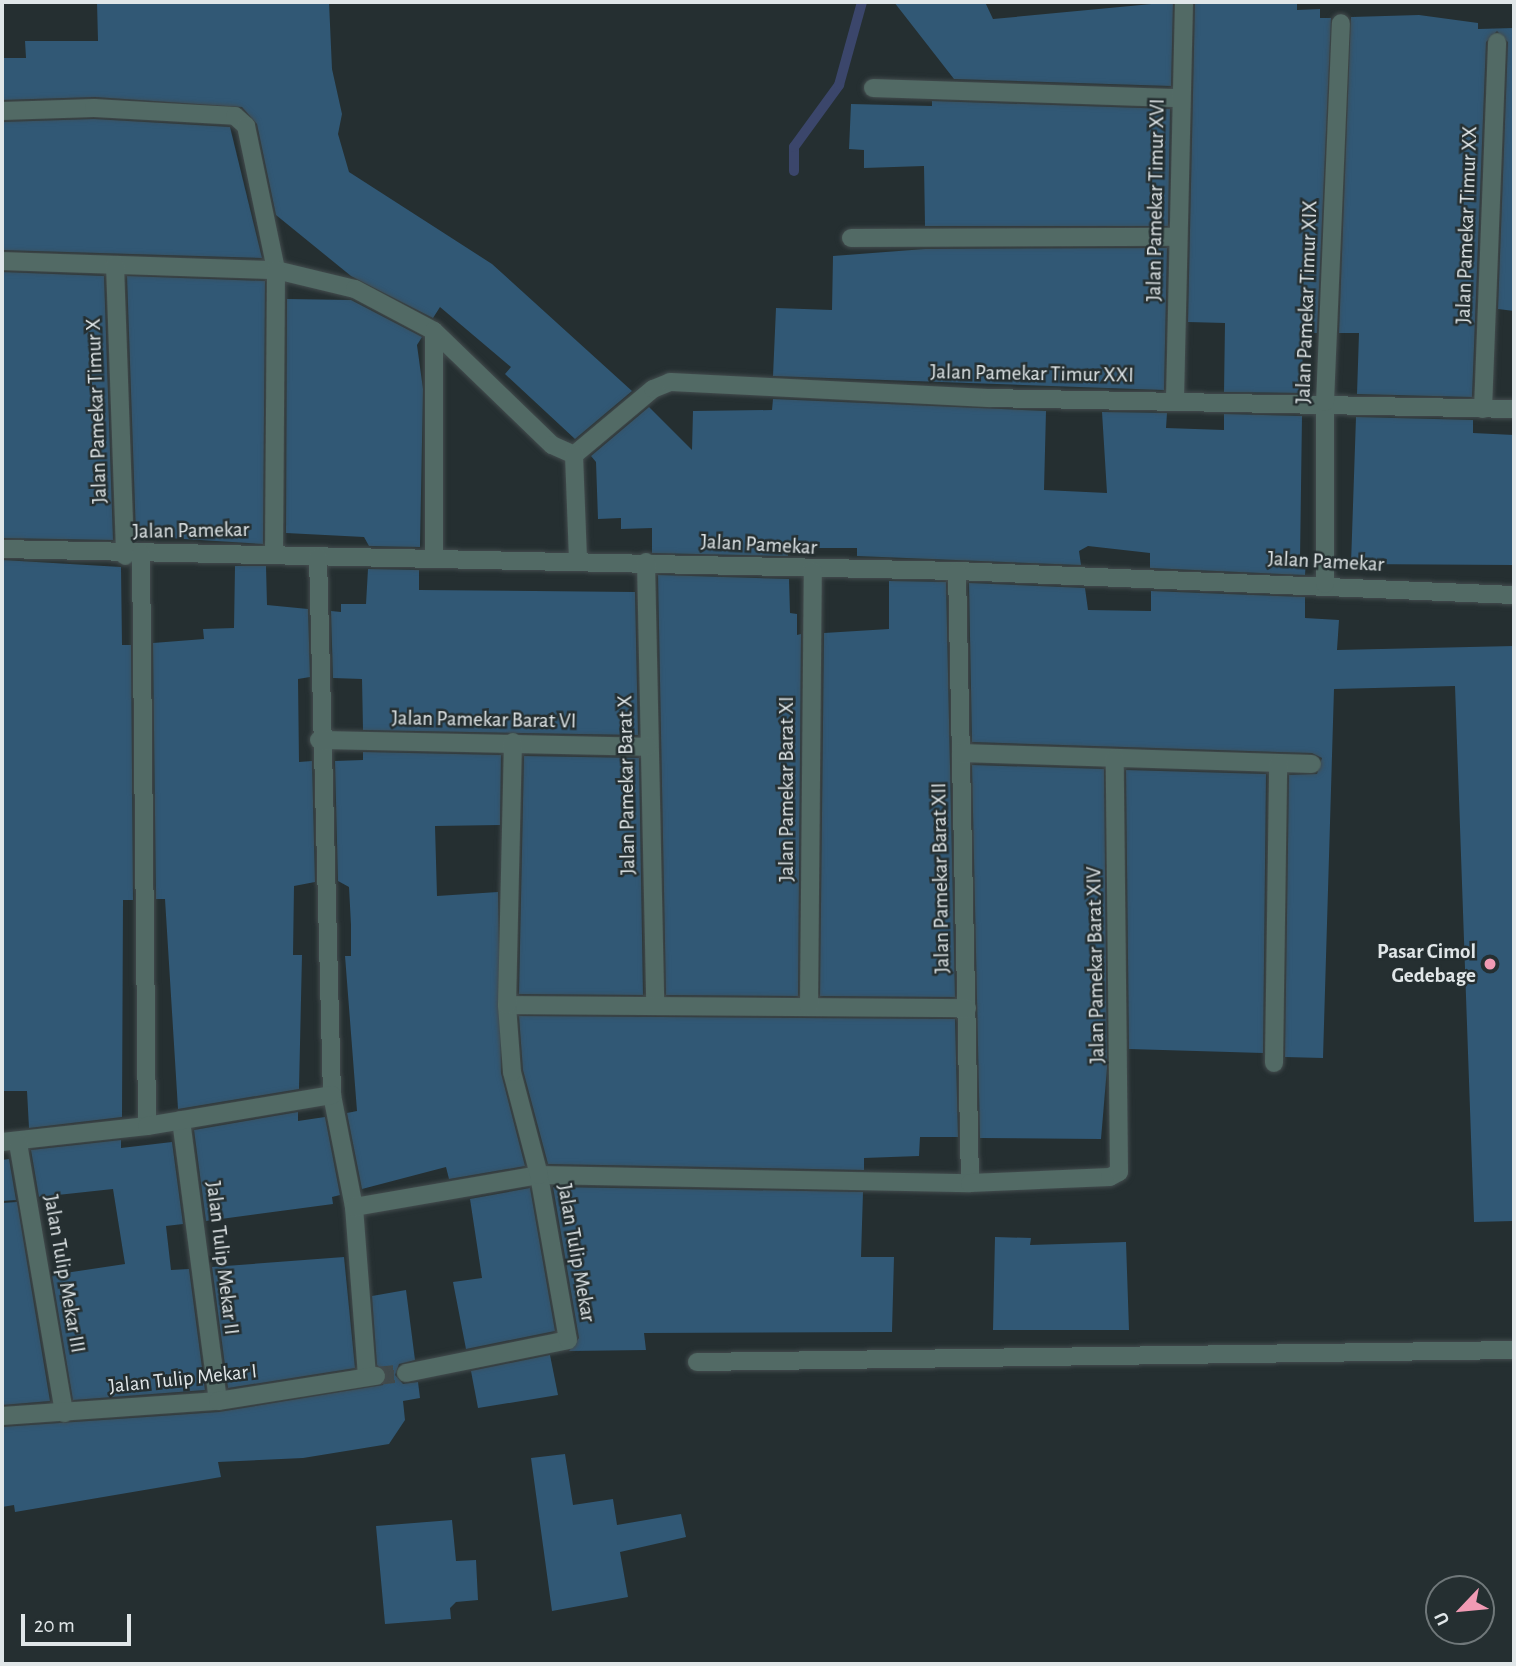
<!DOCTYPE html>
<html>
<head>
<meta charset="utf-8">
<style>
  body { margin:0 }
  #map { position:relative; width:1516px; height:1666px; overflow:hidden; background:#252f31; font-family:"Alegreya Sans",sans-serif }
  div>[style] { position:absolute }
  .stream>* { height:10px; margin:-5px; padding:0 5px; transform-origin:5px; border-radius:5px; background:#3b466b }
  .building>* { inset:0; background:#315875 }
  .minor-tunnel>* { height:18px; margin-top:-9px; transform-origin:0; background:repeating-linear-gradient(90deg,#414a4c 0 18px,transparent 0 27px) }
  .roads { filter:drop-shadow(0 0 2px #434c4e) drop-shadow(0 0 2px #434c4e) }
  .minor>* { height:18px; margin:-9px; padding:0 9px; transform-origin:9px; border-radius:9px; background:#526a65 }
  .dots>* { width:19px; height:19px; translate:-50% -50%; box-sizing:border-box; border:4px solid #252f31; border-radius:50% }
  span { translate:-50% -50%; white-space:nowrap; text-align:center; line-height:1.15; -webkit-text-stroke:5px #252f31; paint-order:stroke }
  .street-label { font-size:21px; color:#e0e6e8 }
  .poi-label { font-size:21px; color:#e0e6e8; font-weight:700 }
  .right { translate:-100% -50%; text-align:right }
  .frame { position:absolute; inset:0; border:4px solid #e0e6e8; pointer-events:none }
  .north { position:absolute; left:1425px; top:1575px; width:70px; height:70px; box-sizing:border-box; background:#252f31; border:2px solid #70787a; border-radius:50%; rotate:244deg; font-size:19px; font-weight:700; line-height:28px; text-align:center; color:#e0e6e8 }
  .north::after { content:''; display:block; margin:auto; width:24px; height:32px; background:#f19ab4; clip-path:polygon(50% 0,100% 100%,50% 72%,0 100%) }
  .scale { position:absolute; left:21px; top:1614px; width:110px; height:32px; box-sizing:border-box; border:4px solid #e0e6e8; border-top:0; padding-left:9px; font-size:21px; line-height:24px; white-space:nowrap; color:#e0e6e8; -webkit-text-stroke:5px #252f31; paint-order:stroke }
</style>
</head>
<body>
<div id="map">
  <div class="stream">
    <i style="left:794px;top:171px;width:24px;rotate:-90deg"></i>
    <i style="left:794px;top:147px;width:77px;rotate:-54deg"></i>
    <i style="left:839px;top:85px;width:86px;rotate:-74.5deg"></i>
  </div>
  <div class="building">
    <i style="clip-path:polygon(97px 2px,329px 2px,332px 69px,342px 114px,338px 134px,349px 172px,492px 264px,632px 391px,575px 439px,505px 374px,511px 367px,440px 307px,433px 318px,351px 276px,276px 215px,257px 124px,242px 107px,95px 97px,2px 100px,2px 58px,26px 58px,25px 41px,98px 41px)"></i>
    <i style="clip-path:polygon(894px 2px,985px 2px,993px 19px,1173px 2px,1171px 86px,954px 79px)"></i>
    <i style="clip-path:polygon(1195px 2px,1297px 2px,1297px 10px,1320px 9px,1320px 18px,1331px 18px,1317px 333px,1303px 333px,1302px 393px,1224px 392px,1225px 323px,1188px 322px)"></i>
    <i style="clip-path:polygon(1419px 15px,1478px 23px,1478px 29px,1514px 28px,1514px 311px,1498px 309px,1508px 42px,1497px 31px,1486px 42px,1472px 397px,1357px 394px,1359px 333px,1339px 333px,1351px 17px)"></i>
    <i style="clip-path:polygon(932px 101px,1170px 109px,1168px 226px,925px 226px,924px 166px,864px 168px,864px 150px,849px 149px,851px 104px,932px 106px)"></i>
    <i style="clip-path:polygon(94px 119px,230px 127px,262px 258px,2px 250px,2px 122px)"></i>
    <i style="clip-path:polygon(1167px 248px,1164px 390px,773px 376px,776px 308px,832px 310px,833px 256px,925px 249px)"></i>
    <i style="clip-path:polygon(2px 272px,104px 276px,113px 540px,2px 538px)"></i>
    <i style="clip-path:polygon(127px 276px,265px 281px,263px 544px,136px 536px)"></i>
    <i style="clip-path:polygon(287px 299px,351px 300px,422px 337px,417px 345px,423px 389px,420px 547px,369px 546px,364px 537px,286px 533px)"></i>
    <i style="clip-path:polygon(773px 399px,1046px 411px,1044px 490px,1107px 493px,1102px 412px,1167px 413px,1166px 428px,1224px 430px,1224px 414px,1302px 416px,1300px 560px,1306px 560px,1305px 575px,1150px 568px,1150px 553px,1088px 546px,1079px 551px,1081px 565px,857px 556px,857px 548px,788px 548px,788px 556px,652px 553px,652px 528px,621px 529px,621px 518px,598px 519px,596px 462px,591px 456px,649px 407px,692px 450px,693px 411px,772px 410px)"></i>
    <i style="clip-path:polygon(1356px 417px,1473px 420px,1473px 433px,1514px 435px,1514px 565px,1351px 564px)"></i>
    <i style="clip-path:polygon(2px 560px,121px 567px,122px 645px,131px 645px,133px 900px,123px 900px,122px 1117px,29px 1128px,27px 1091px,3px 1091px)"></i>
    <i style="clip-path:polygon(235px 566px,266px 566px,267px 605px,308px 609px,310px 677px,298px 679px,299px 762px,312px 761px,315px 882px,294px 886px,293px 955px,302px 955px,299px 1089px,178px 1109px,165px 899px,156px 899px,153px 643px,204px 639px,203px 629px,234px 628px)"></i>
    <i style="clip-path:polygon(368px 569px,419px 570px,419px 590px,635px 592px,638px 735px,363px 730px,362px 679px,333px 678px,331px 611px,341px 612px,341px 604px,366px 604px)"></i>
    <i style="clip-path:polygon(658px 575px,789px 579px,790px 613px,797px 614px,797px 635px,801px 634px,798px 996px,666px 995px)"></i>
    <i style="clip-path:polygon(889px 581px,946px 582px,955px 997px,820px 996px,824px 633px,889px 629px)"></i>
    <i style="clip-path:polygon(969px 583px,1085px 588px,1088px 610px,1151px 611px,1151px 591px,1305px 597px,1305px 618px,1339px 620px,1337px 650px,1514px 646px,1514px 1221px,1474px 1222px,1455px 686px,1334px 689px,1323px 1058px,1285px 1057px,1289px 775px,1317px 774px,1322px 758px,1312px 753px,972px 742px)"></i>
    <i style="clip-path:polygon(363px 752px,501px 755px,500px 825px,435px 826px,437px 896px,498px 892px,501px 1073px,525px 1166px,449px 1179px,446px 1167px,362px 1189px,347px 1113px,357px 1111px,345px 956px,351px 956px,351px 925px,349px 887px,338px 881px,335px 761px,363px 760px)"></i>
    <i style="clip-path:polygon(524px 756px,639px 758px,643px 995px,519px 994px)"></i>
    <i style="clip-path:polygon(972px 765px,1104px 769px,1107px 1068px,1101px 1139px,980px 1138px)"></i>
    <i style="clip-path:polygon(1126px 770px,1266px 774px,1263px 1053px,1129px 1049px)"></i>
    <i style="clip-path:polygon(519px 1016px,955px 1019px,958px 1137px,920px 1137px,919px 1156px,864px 1158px,864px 1170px,548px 1164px,523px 1070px)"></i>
    <i style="clip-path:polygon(298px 1112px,298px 1121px,325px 1117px,340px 1195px,332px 1197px,333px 1204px,206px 1221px,194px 1130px)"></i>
    <i style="clip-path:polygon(121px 1140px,121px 1148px,172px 1142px,183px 1224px,166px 1226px,171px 1270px,189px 1269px,205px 1390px,73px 1400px,52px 1275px,125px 1264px,113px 1189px,39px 1197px,31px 1150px)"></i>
    <i style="clip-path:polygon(9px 1159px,16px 1200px,2px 1201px,2px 1160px)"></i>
    <i style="clip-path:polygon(553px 1187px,863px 1192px,861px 1257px,894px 1257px,892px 1332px,644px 1333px,646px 1350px,569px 1351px,579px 1338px)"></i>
    <i style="clip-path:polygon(530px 1188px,555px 1331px,466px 1349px,453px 1282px,482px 1278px,470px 1199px)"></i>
    <i style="clip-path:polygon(17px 1202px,50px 1401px,2px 1405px,2px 1203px)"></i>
    <i style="clip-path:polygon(995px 1237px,1031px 1238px,1030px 1245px,1126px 1242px,1129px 1330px,993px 1330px)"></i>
    <i style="clip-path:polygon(344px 1257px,355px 1368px,228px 1388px,212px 1267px)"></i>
    <i style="clip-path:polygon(406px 1290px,415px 1360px,399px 1364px,395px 1375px,403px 1384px,418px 1382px,420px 1398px,403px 1401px,405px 1420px,389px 1444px,303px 1458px,218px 1462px,221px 1477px,15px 1512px,14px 1505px,2px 1507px,2px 1427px,219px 1412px,383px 1385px,387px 1375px,377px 1365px,372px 1296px)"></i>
    <i style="clip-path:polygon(550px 1355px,558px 1395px,478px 1408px,471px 1371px)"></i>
    <i style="clip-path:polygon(565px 1454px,573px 1505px,613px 1499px,617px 1525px,681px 1514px,686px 1537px,620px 1552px,628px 1597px,552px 1611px,531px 1458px)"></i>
    <i style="clip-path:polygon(452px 1520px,456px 1561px,476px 1560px,478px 1600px,456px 1602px,450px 1608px,451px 1619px,385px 1624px,376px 1526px)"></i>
  </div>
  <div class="minor-tunnel">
    <i style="left:376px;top:1376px;width:30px;rotate:-6deg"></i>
  </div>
  <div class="roads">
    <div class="minor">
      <i style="left:873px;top:88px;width:307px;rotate:1.9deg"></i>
      <i style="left:2px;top:111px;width:92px;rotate:-1.9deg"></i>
      <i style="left:94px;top:108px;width:141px;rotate:3.2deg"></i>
      <i style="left:235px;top:116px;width:15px;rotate:42deg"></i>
      <i style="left:246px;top:126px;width:147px;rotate:78.2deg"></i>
      <i style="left:276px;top:270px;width:81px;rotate:13.5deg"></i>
      <i style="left:355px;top:289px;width:89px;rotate:28deg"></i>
      <i style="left:434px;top:331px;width:164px;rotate:44deg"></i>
      <i style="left:552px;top:445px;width:24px;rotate:24deg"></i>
      <i style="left:851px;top:238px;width:327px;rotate:-0.2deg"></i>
      <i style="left:2px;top:261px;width:274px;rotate:1.9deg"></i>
      <i style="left:276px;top:270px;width:282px;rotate:90.4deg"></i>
      <i style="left:115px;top:265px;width:291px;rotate:88deg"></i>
      <i style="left:434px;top:331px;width:227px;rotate:90deg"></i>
      <i style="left:1175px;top:399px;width:397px;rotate:-88.7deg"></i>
      <i style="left:1483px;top:409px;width:367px;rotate:-87.8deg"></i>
      <i style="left:574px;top:455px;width:103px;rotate:-39.9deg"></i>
      <i style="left:653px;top:389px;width:18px;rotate:-22deg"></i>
      <i style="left:670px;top:382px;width:319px;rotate:2.9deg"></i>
      <i style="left:989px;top:398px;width:525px;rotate:1.2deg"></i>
      <i style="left:574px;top:455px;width:106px;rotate:87.8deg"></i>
      <i style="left:2px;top:549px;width:955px;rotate:1.32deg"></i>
      <i style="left:957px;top:571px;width:558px;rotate:2.47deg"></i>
      <i style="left:141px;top:554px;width:572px;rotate:89.4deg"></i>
      <i style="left:318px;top:557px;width:538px;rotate:88.51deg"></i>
      <i style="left:332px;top:1095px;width:114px;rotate:78.9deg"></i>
      <i style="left:354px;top:1207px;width:170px;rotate:85.6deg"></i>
      <i style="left:646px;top:562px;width:444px;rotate:88.8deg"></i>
      <i style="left:957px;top:571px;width:612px;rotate:88.78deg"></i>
      <i style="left:1325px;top:584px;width:182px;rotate:-90deg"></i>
      <i style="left:1325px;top:402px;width:379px;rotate:-87.6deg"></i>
      <i style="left:319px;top:740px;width:329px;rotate:1.2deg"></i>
      <i style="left:961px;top:753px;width:351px;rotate:1.8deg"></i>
      <i style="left:507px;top:1005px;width:460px;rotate:0.4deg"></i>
      <i style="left:809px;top:1007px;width:436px;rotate:-89.5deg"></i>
      <i style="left:1274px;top:1063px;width:299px;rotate:-89.2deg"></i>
      <i style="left:181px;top:1120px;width:283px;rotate:82.5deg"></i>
      <i style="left:2px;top:1142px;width:146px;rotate:-6.3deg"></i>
      <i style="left:147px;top:1126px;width:188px;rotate:-9.5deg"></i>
      <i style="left:18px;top:1143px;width:274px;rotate:80.3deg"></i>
      <i style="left:354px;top:1207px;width:188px;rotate:-9.8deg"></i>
      <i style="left:539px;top:1175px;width:431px;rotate:1.1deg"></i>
      <i style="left:970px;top:1183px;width:140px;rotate:-2.5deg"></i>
      <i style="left:1110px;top:1177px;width:10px;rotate:-29deg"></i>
      <i style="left:1119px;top:1172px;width:414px;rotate:-90.6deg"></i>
      <i style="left:697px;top:1362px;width:817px;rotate:-0.84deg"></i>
      <i style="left:406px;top:1373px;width:165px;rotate:-11.5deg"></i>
      <i style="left:568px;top:1340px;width:168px;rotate:-100deg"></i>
      <i style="left:539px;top:1175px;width:106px;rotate:-104.7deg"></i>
      <i style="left:512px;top:1072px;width:67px;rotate:-94.3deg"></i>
      <i style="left:507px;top:1005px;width:263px;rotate:-88.7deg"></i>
      <i style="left:2px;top:1416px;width:217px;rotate:-4deg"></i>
      <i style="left:218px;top:1401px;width:160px;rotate:-9deg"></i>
    </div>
  </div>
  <div class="dots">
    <i style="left:1490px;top:964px;background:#f19ab4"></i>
  </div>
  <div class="street-label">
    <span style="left:1156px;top:200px;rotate:-89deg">Jalan Pamekar Timur XVI</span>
    <span style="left:1467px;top:225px;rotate:-88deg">Jalan Pamekar Timur XX</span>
    <span style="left:1307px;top:302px;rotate:-88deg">Jalan Pamekar Timur XIX</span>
    <span style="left:1032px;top:374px;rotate:1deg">Jalan Pamekar Timur XXI</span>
    <span style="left:97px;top:411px;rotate:-92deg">Jalan Pamekar Timur X</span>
    <span style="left:191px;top:531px;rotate:-1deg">Jalan Pamekar</span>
    <span style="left:759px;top:545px;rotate:3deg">Jalan Pamekar</span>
    <span style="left:1326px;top:562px;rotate:3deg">Jalan Pamekar</span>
    <span style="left:484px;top:720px;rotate:1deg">Jalan Pamekar Barat VI</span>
    <span style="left:627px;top:785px;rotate:-91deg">Jalan Pamekar Barat X</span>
    <span style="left:787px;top:789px;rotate:-90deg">Jalan Pamekar Barat XI</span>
    <span style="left:941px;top:878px;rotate:-91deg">Jalan Pamekar Barat XII</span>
    <span style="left:1096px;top:965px;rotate:-91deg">Jalan Pamekar Barat XIV</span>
    <span style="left:576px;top:1253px;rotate:80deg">Jalan Tulip Mekar</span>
    <span style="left:222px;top:1258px;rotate:83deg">Jalan Tulip Mekar II</span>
    <span style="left:64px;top:1274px;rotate:80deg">Jalan Tulip Mekar III</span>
    <span style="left:183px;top:1379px;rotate:-6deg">Jalan Tulip Mekar I</span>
  </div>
  <div class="poi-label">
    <span class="right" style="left:1476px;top:964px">Pasar Cimol<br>Gedebage</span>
  </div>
  <div class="frame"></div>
  <div class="north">U</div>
  <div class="scale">20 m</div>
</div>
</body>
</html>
